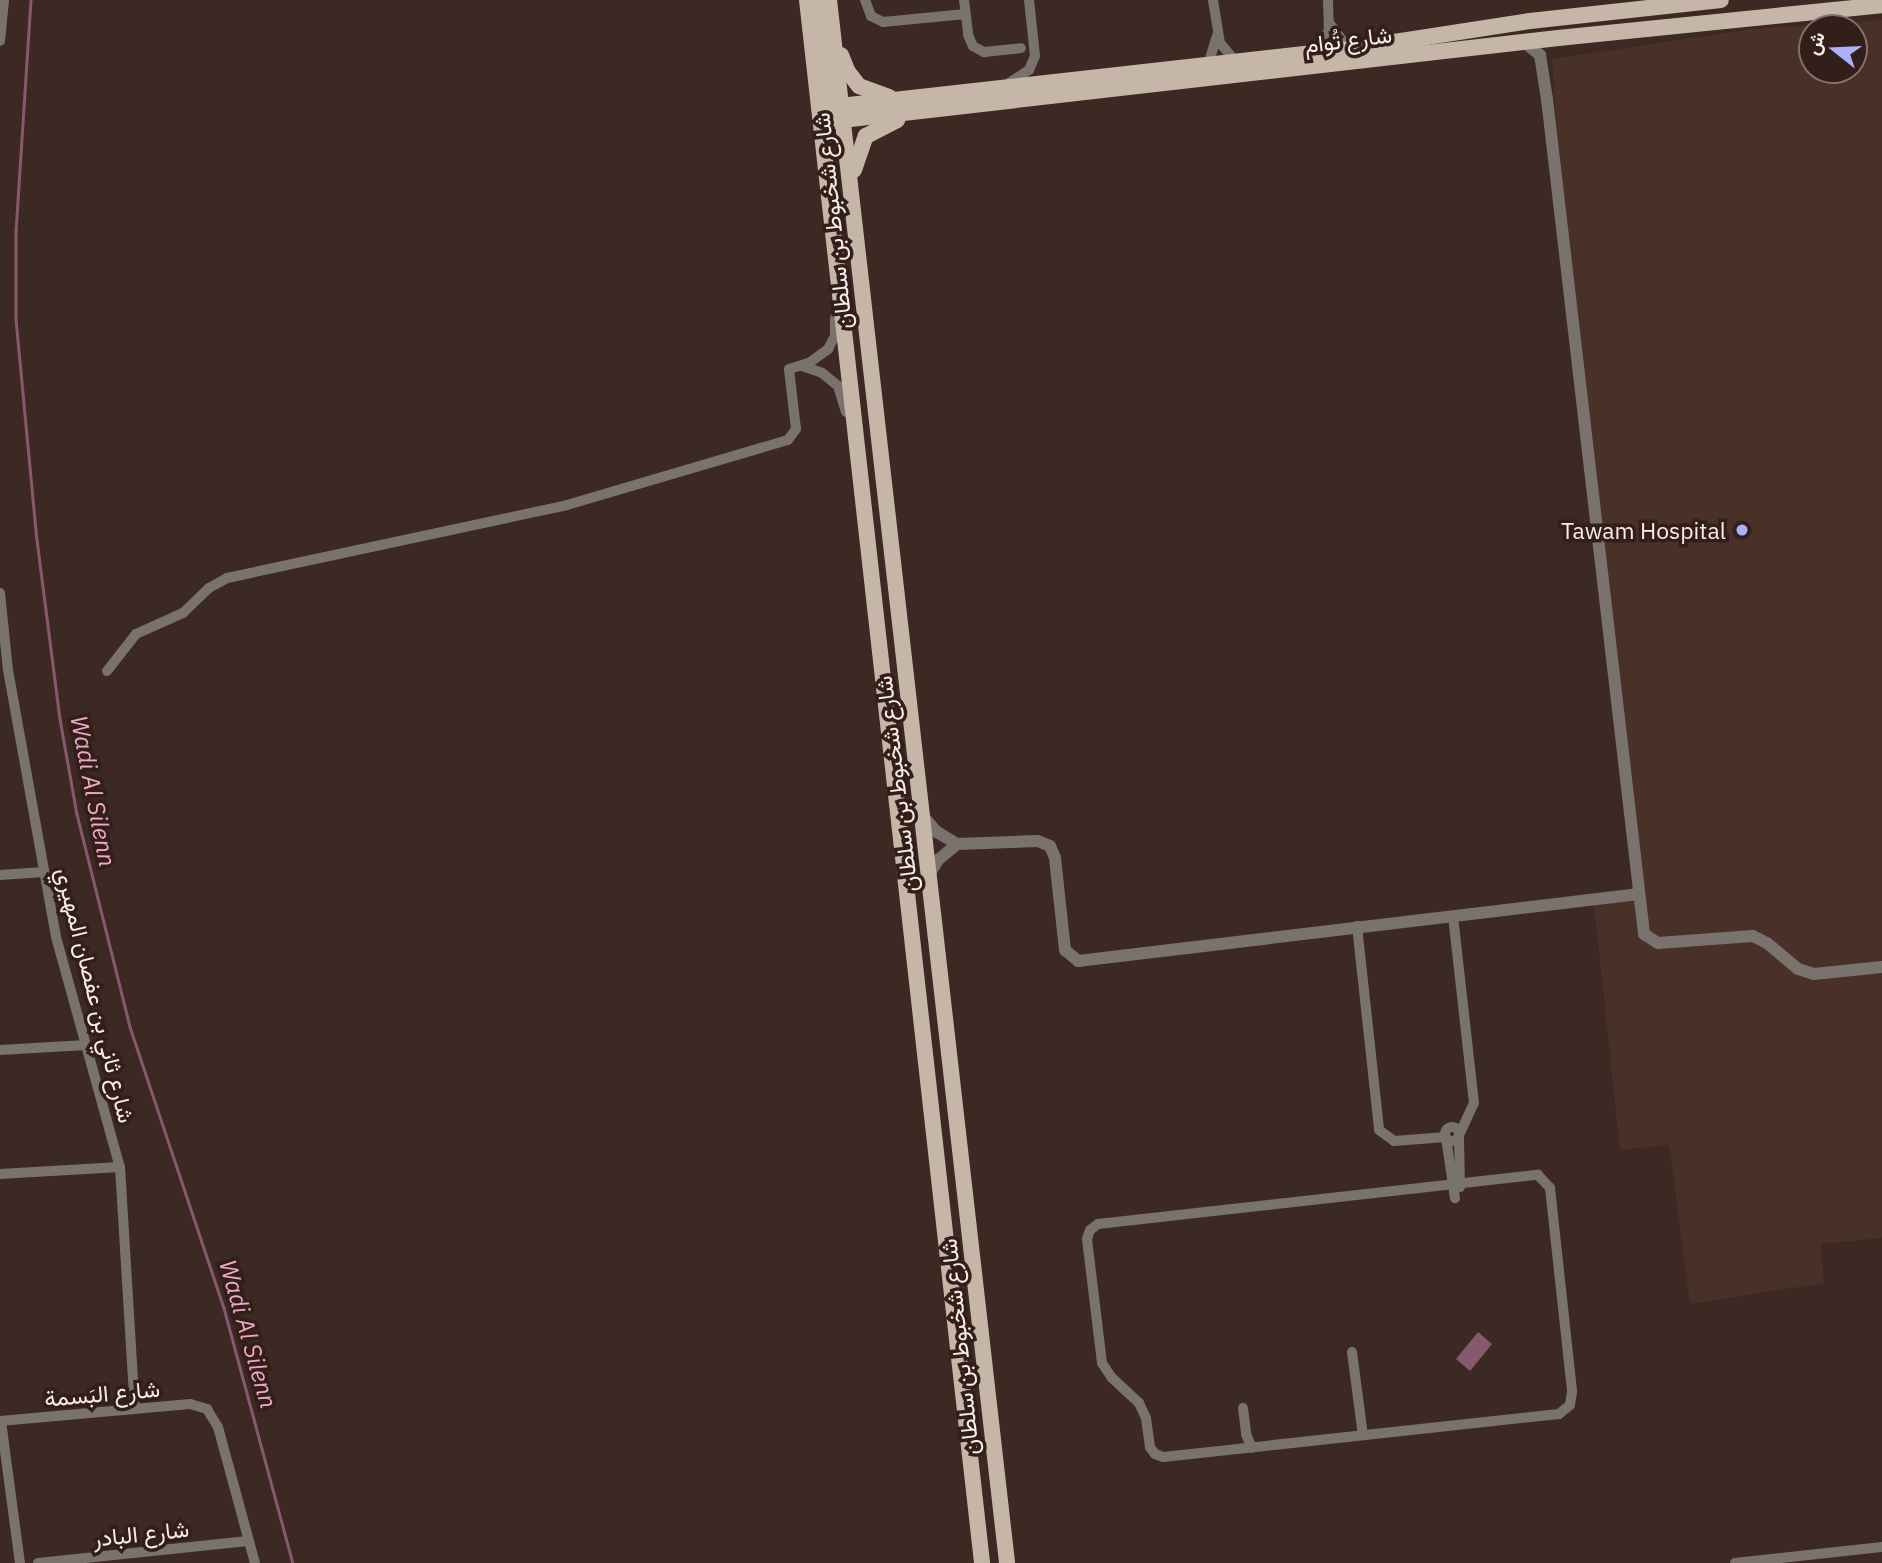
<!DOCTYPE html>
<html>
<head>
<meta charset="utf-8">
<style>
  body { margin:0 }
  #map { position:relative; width:1882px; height:1563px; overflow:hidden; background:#3c2923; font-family:"IBM Plex Sans",Vazirmatn,sans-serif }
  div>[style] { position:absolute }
  .built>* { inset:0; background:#493028 }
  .water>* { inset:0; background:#87596e }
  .stream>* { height:2.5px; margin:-1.25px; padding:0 1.25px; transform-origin:1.25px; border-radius:1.25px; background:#87596e }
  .minor>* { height:10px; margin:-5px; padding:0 5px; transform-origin:5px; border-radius:5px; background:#7a726c }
  .minor>.ring { margin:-5px; padding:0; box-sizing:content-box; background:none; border:10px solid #7a726c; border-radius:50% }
  .tertiary>* { height:12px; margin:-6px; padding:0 6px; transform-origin:6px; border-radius:6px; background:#7a726c }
  .primary>* { height:16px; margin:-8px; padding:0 8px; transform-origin:8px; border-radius:8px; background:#c6b6a8 }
  .dots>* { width:19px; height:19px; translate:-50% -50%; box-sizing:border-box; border:4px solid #321f1a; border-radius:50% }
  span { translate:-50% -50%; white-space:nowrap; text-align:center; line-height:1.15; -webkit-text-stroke:7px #321f1a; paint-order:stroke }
  .street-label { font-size:23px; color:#f9ece8 }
  .poi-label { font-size:23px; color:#f9ece8 }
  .right { translate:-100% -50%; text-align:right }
  .water-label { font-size:24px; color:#f1a7c8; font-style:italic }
  .north { position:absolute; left:1798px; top:14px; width:70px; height:70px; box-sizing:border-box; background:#321f1a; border:2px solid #82716c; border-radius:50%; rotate:288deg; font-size:19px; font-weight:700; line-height:28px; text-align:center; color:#f9ece8 }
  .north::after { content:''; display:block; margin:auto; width:24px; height:32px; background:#aab0fb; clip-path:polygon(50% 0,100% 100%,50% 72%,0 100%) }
</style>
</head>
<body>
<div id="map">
  <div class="built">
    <i style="clip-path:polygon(evenodd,1882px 20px,1882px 1238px,1821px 1244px,1824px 1283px,1690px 1304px,1669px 1145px,1620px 1150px,1594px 905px,1640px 900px,1556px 120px,1552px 59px,1752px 29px,1882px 20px,1812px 28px,1854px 28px,1854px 70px,1812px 70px,1812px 28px)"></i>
  </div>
  <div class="water">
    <i style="clip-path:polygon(1478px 1332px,1492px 1344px,1470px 1371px,1456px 1359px)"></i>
  </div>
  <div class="stream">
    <i style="left:31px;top:0;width:231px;rotate:93.7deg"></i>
    <i style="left:16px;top:231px;width:88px;rotate:90deg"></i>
    <i style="left:16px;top:319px;width:214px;rotate:84.6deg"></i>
    <i style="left:36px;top:532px;width:189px;rotate:82.7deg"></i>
    <i style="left:60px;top:719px;width:97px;rotate:79.9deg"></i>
    <i style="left:77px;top:814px;width:219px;rotate:76deg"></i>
    <i style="left:130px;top:1027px;width:296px;rotate:71.5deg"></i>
    <i style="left:224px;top:1308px;width:264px;rotate:74.9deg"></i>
  </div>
  <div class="minor">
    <i style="left:865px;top:0;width:17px;rotate:69deg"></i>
    <i style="left:871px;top:16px;width:13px;rotate:27deg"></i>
    <i style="left:883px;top:22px;width:83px;rotate:-5.5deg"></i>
    <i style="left:964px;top:0;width:35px;rotate:83deg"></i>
    <i style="left:968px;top:35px;width:12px;rotate:66deg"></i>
    <i style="left:973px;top:46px;width:13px;rotate:29deg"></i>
    <i style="left:984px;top:52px;width:37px;rotate:-6deg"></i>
    <i style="left:1213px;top:0;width:44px;rotate:80.8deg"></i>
    <i style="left:1220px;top:43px;width:25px;rotate:50deg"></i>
    <i style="left:1330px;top:24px;width:31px;rotate:53deg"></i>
    <i style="left:0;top:41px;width:41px;rotate:-84.4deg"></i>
    <i style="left:1319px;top:52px;width:24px;rotate:-66deg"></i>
    <i style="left:1329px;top:30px;width:30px;rotate:-92deg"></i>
    <i style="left:1208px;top:65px;width:31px;rotate:-73deg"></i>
    <i style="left:1009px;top:83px;width:24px;rotate:-33deg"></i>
    <i style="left:1029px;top:70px;width:15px;rotate:-67deg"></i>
    <i style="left:1035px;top:56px;width:56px;rotate:-96.1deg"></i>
    <i style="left:802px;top:366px;width:21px;rotate:19deg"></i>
    <i style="left:822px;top:373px;width:21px;rotate:39deg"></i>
    <i style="left:838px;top:386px;width:27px;rotate:73deg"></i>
    <i style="left:0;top:593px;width:77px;rotate:84.1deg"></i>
    <i style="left:8px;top:670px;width:271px;rotate:79.8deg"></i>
    <i style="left:56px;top:937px;width:239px;rotate:74.5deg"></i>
    <i style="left:120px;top:1167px;width:242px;rotate:86.5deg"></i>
    <i style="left:107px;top:671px;width:47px;rotate:-51.9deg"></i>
    <i style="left:136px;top:634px;width:51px;rotate:-24.1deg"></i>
    <i style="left:183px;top:613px;width:36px;rotate:-44deg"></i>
    <i style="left:209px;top:588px;width:21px;rotate:-29deg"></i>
    <i style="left:227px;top:578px;width:348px;rotate:-12.1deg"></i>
    <i style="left:567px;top:505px;width:230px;rotate:-16.4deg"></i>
    <i style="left:788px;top:440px;width:14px;rotate:-54deg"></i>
    <i style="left:796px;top:429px;width:60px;rotate:-96.7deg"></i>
    <i style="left:789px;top:369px;width:21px;rotate:-17deg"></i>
    <i style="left:809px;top:363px;width:24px;rotate:-36deg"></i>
    <i style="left:828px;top:349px;width:15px;rotate:-62deg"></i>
    <i style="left:835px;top:336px;width:18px;rotate:-90deg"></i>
    <i style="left:0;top:875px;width:44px;rotate:-3.9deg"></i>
    <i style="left:1453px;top:916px;width:188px;rotate:83.6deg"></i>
    <i style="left:1474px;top:1103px;width:33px;rotate:115deg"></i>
    <i style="left:1357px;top:926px;width:205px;rotate:83.8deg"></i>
    <i style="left:1379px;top:1130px;width:19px;rotate:36deg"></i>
    <i style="left:1394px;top:1141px;width:52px;rotate:-4.4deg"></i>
    <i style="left:0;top:1050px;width:86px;rotate:-3.3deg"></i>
    <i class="ring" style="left:1445px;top:1127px;width:4px;height:4px"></i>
    <i style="left:1459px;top:1137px;width:50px;rotate:88.9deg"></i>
    <i style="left:1446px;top:1138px;width:61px;rotate:81.5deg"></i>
    <i style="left:0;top:1174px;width:120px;rotate:-3.3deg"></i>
    <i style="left:1538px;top:1175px;width:18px;rotate:47deg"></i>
    <i style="left:1550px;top:1188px;width:205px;rotate:83.8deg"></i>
    <i style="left:1572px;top:1392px;width:13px;rotate:99deg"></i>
    <i style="left:1570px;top:1405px;width:14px;rotate:141deg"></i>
    <i style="left:1559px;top:1414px;width:398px;rotate:173.8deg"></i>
    <i style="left:1163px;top:1457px;width:9px;rotate:-159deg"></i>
    <i style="left:1155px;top:1454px;width:9px;rotate:-126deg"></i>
    <i style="left:1150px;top:1447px;width:29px;rotate:-98deg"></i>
    <i style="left:1146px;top:1418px;width:17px;rotate:-115deg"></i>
    <i style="left:1139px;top:1403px;width:37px;rotate:-137deg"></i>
    <i style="left:1112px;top:1378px;width:18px;rotate:-124deg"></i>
    <i style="left:1102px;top:1363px;width:125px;rotate:-96.9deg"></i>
    <i style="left:1087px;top:1239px;width:9px;rotate:-72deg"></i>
    <i style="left:1090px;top:1230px;width:10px;rotate:-37deg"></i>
    <i style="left:1098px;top:1224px;width:443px;rotate:-6.4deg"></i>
    <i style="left:1352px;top:1352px;width:84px;rotate:82.5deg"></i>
    <i style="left:1243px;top:1408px;width:26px;rotate:83deg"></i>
    <i style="left:1246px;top:1434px;width:15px;rotate:67deg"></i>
    <i style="left:0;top:1421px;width:191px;rotate:-5.1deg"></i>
    <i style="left:190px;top:1404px;width:18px;rotate:16deg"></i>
    <i style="left:207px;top:1409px;width:21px;rotate:59deg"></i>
    <i style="left:218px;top:1427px;width:141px;rotate:74.8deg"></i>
    <i style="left:1px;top:1421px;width:143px;rotate:82.4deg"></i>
    <i style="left:38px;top:1563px;width:211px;rotate:-6deg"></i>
    <i style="left:1735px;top:1563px;width:148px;rotate:-6.2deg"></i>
  </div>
  <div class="tertiary">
    <i style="left:1524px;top:42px;width:21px;rotate:39deg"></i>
    <i style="left:1540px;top:55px;width:45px;rotate:81deg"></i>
    <i style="left:1547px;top:99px;width:841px;rotate:83.37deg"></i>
    <i style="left:1644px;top:934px;width:17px;rotate:33deg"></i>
    <i style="left:1658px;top:943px;width:95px;rotate:-4.2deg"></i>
    <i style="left:1753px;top:936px;width:16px;rotate:27deg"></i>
    <i style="left:1767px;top:943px;width:40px;rotate:40deg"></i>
    <i style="left:1798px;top:969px;width:17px;rotate:17deg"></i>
    <i style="left:1814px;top:974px;width:68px;rotate:-5.9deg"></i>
    <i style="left:922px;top:815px;width:23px;rotate:49deg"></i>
    <i style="left:937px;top:832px;width:23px;rotate:31deg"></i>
    <i style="left:957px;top:844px;width:81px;rotate:-2.1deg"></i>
    <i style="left:1038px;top:841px;width:13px;rotate:23deg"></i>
    <i style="left:1050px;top:846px;width:13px;rotate:67deg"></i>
    <i style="left:1055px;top:858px;width:93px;rotate:83.8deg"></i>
    <i style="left:1065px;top:950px;width:17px;rotate:40deg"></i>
    <i style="left:1078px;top:961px;width:565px;rotate:-6.81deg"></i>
    <i style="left:929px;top:875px;width:17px;rotate:-59deg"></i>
    <i style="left:938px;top:860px;width:25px;rotate:-40deg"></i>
  </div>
  <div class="primary">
    <i style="left:807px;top:0;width:1573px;rotate:83.61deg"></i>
    <i style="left:818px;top:0;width:108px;rotate:83.6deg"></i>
    <i style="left:830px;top:107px;width:9px;rotate:58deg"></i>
    <i style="left:829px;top:0;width:1573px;rotate:83.5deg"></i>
    <i style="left:841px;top:55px;width:18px;rotate:68deg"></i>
    <i style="left:848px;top:72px;width:18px;rotate:52deg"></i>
    <i style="left:859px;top:86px;width:32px;rotate:20deg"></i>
    <i style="left:831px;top:107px;width:521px;rotate:-6.39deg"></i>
    <i style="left:1349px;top:49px;width:183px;rotate:-8.8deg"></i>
    <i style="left:1530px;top:21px;width:192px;rotate:-6.3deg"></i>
    <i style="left:833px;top:121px;width:730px;rotate:-6.53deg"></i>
    <i style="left:1558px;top:38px;width:326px;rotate:-5.8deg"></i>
    <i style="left:854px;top:170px;width:36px;rotate:-71deg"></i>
    <i style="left:866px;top:136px;width:35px;rotate:-27deg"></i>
  </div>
  <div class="dots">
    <i style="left:1742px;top:530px;background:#aab0fb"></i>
  </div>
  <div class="street-label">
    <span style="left:1348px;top:39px;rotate:-7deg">شارع تُوام</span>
    <span style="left:832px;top:221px;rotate:-96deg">شارع شخبوط بن سلطان</span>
    <span style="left:896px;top:784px;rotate:-97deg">شارع شخبوط بن سلطان</span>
    <span style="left:96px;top:995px;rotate:76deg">شارع ثاني بن عفصان المهيري</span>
    <span style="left:959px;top:1347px;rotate:-96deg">شارع شخبوط بن سلطان</span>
    <span style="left:102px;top:1393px;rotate:-5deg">شارع البَسمة</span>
    <span style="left:141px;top:1533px;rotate:-6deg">شارع البادر</span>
  </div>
  <div class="poi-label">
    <span class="right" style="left:1726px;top:530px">Tawam Hospital</span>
  </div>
  <div class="water-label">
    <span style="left:93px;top:791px;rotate:79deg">Wadi Al Silenn</span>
    <span style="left:248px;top:1334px;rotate:74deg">Wadi Al Silenn</span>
  </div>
  <div class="north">ش</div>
</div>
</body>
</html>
